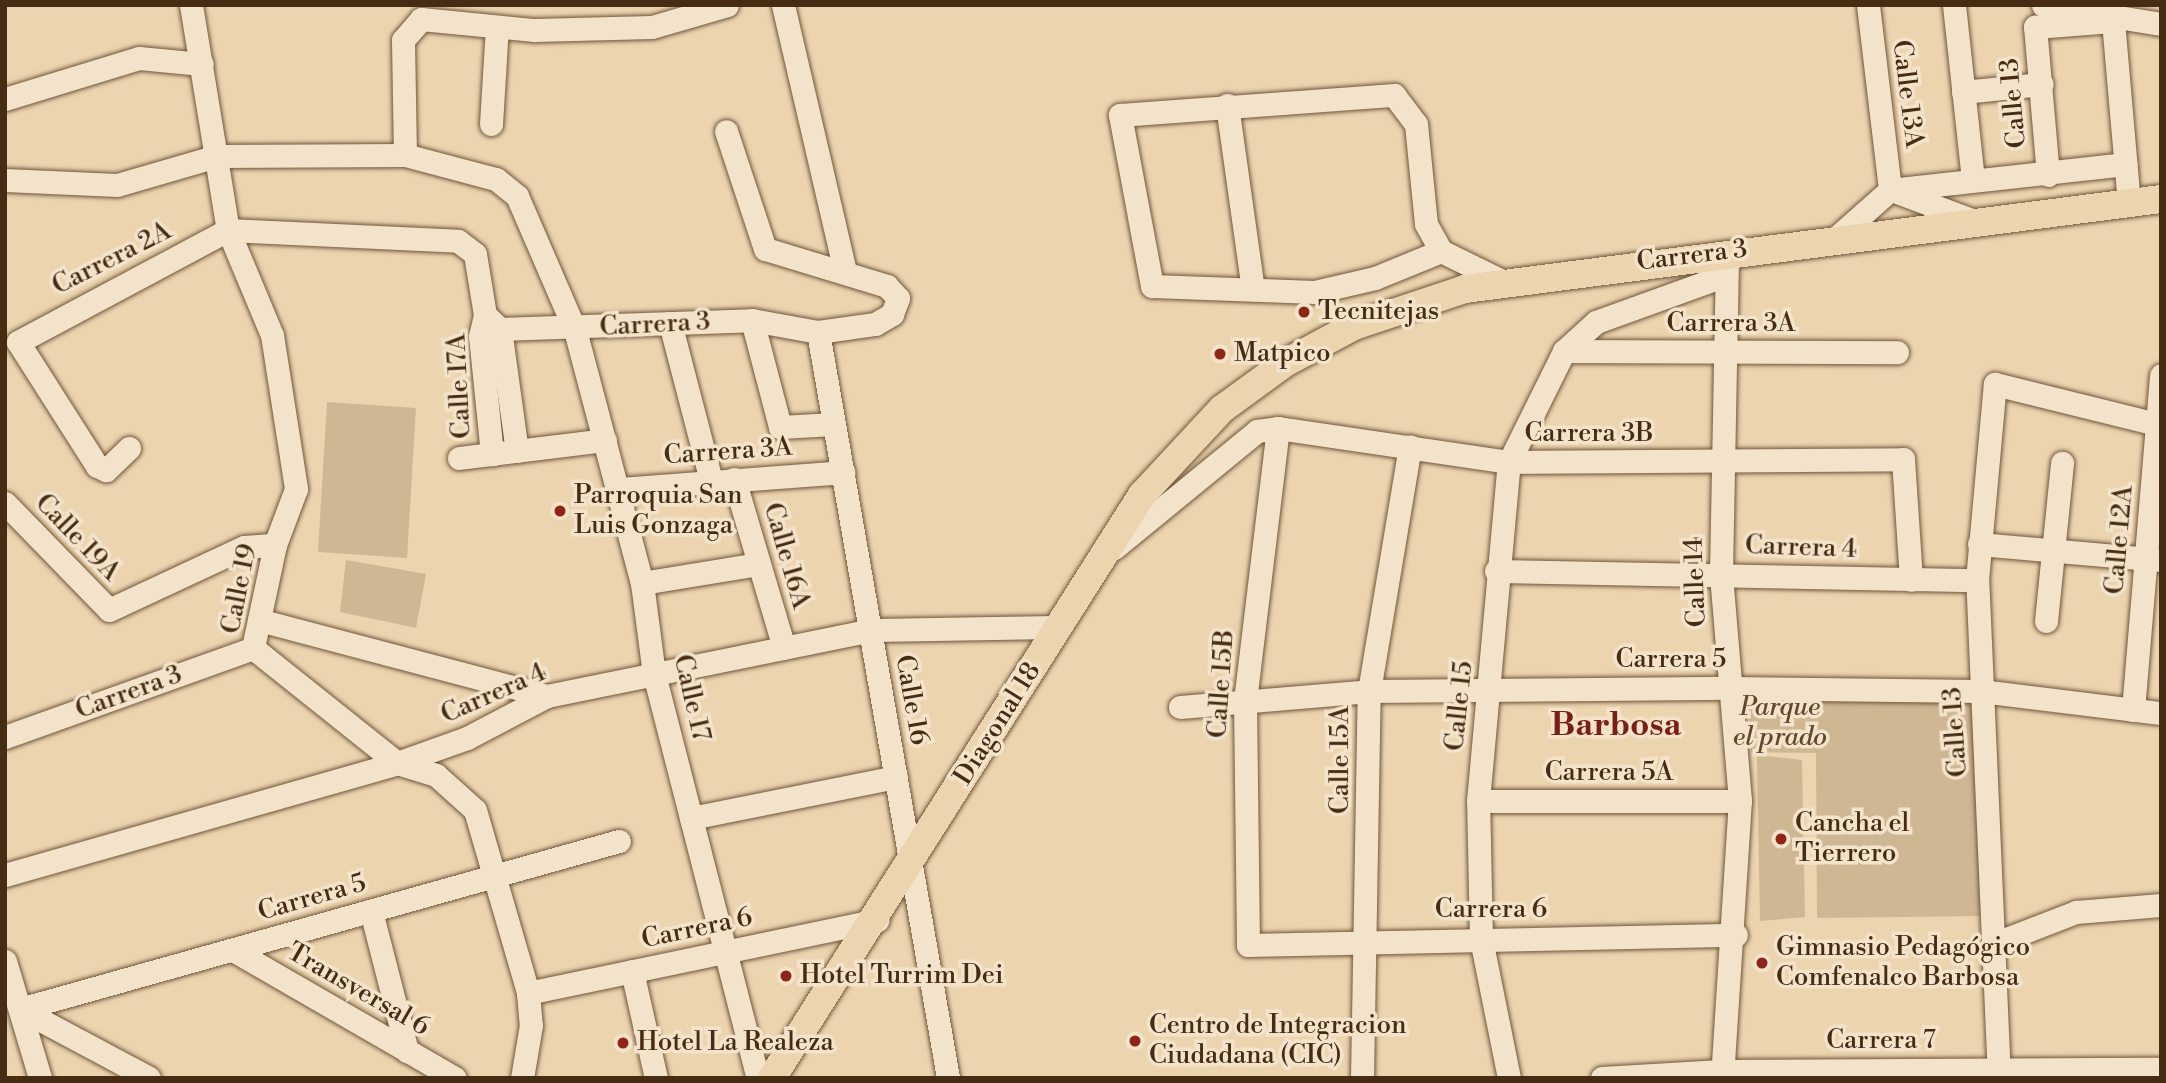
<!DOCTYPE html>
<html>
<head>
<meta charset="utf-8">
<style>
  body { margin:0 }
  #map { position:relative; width:2166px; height:1083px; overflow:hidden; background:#ecd4af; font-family:"Libre Bodoni",serif }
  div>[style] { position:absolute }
  .green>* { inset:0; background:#d0b794 }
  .roads { filter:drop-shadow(0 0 2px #6f563a) drop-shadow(0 0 2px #6f563a) }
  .minor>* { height:23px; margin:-11.5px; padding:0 11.5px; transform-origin:11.5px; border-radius:11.5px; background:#f3e3cb }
  .major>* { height:28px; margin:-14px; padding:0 14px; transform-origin:14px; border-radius:14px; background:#ecd4af }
  .dots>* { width:19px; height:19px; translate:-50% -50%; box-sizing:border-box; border:4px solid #f3e3cb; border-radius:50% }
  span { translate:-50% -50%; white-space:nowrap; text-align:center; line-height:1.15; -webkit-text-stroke:7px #f3e3cb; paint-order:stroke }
  .street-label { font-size:26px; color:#452c13 }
  .poi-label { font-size:26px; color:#452c13 }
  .left { translate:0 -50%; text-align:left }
  .park-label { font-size:26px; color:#61482d; font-style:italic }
  .district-label { font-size:33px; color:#7a1f14; font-weight:700 }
  .frame { position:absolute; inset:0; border:7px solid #452c13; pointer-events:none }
</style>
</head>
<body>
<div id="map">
  <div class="green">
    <i style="clip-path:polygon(327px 402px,416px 408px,407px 558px,318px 552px)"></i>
    <i style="clip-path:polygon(346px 560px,426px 574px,416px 628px,340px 612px)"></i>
    <i style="clip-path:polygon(1748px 694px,1975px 698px,1987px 916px,1817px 918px,1816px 753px,1751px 752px)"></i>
    <i style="clip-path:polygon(1757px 755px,1802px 760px,1805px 917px,1760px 921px)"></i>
  </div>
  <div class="roads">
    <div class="minor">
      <i style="left:191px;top:5px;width:228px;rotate:80.7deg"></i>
      <i style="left:228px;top:230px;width:114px;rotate:67.3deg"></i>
      <i style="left:272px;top:335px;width:156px;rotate:81.1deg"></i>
      <i style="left:296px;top:489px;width:60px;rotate:110.6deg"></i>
      <i style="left:275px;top:545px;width:105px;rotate:102.1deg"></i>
      <i style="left:783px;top:5px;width:274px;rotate:76.9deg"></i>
      <i style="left:1868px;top:5px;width:186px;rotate:83.2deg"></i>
      <i style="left:1954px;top:5px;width:176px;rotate:83.8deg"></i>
      <i style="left:2043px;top:5px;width:120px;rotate:9.1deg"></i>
      <i style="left:421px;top:19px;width:114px;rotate:5.6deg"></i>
      <i style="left:534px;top:30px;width:118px;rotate:-1.5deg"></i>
      <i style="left:652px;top:27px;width:78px;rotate:-16.3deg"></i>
      <i style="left:2113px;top:21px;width:184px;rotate:85deg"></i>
      <i style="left:1963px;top:92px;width:79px;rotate:-5.8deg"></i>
      <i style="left:5px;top:99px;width:140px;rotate:-17deg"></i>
      <i style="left:139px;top:58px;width:63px;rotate:5.4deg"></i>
      <i style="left:1227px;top:105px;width:186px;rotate:82deg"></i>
      <i style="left:491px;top:124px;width:97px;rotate:-86.5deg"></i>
      <i style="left:405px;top:155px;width:115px;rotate:-91deg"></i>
      <i style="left:403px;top:40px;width:28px;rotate:-49deg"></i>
      <i style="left:2048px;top:175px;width:149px;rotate:-95deg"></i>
      <i style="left:2035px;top:27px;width:78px;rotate:-4.4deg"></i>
      <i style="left:5px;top:180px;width:112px;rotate:2.6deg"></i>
      <i style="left:117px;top:185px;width:104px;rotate:-16.2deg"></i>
      <i style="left:217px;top:156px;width:188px;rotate:-0.3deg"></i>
      <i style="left:405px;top:155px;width:94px;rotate:14.8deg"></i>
      <i style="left:496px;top:179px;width:27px;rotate:39deg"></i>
      <i style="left:517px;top:196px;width:146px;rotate:66.6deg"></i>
      <i style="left:575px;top:330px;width:262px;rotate:75.2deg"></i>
      <i style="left:642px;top:583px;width:92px;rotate:82.5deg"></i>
      <i style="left:654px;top:674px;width:417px;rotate:75.6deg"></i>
      <i style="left:1890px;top:190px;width:237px;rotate:-6.3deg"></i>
      <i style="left:1897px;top:192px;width:82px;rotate:20.6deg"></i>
      <i style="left:1837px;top:237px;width:71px;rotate:-41.6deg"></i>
      <i style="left:1441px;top:251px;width:71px;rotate:157.8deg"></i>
      <i style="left:1375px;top:278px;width:62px;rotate:166.9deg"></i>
      <i style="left:1315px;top:292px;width:163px;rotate:-177.9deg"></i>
      <i style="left:1152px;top:286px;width:174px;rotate:-100.6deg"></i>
      <i style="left:1120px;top:115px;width:275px;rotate:-4.2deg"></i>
      <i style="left:1394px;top:95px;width:36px;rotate:53deg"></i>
      <i style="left:1416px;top:124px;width:100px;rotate:84.3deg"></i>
      <i style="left:1426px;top:224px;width:31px;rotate:61deg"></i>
      <i style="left:1441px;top:251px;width:70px;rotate:26.2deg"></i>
      <i style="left:485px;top:315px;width:22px;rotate:103deg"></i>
      <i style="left:480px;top:336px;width:119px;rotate:84.2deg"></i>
      <i style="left:752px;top:320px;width:111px;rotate:75.3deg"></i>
      <i style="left:780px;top:427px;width:54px;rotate:-3.2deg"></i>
      <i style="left:670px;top:323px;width:162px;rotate:75.4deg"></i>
      <i style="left:500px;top:329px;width:123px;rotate:82.1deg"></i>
      <i style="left:818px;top:332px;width:757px;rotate:80.11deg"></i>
      <i style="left:1564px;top:351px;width:333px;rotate:0.2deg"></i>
      <i style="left:1278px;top:428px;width:274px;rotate:96.9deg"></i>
      <i style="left:1245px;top:700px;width:245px;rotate:89.3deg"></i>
      <i style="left:1248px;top:945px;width:488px;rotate:-1.2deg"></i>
      <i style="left:129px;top:448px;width:32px;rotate:136deg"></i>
      <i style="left:106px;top:470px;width:10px;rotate:-156deg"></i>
      <i style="left:97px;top:466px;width:147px;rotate:-122.5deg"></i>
      <i style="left:18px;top:342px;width:238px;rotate:-28.1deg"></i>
      <i style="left:228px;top:230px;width:230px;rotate:2.7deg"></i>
      <i style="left:458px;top:241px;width:21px;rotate:37deg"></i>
      <i style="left:475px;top:254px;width:62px;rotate:80.7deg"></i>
      <i style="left:485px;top:315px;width:21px;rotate:43deg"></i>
      <i style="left:500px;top:329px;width:252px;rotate:-2deg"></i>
      <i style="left:752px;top:320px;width:67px;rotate:10.3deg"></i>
      <i style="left:818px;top:332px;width:58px;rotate:-8deg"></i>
      <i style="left:875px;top:324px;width:20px;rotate:-30deg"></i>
      <i style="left:892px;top:314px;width:17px;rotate:-69deg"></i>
      <i style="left:898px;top:298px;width:16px;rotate:-133deg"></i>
      <i style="left:887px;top:286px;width:127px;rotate:-163.1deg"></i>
      <i style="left:765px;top:249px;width:124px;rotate:-108.3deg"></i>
      <i style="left:459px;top:458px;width:147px;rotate:-7deg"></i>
      <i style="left:734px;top:479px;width:176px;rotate:73.5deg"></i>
      <i style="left:618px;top:489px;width:226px;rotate:-4.3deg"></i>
      <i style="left:5px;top:503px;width:149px;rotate:45.8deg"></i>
      <i style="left:109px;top:610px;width:149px;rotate:-25deg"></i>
      <i style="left:244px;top:547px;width:31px;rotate:-4deg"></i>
      <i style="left:1979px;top:544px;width:183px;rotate:5deg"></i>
      <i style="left:1114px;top:548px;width:185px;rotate:-39.3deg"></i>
      <i style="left:1257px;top:431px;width:21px;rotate:-8deg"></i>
      <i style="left:1278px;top:428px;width:233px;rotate:8.4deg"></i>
      <i style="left:1509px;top:462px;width:394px;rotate:-0.4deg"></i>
      <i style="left:1903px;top:459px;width:121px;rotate:86.2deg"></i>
      <i style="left:1496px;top:571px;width:481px;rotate:1.1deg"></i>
      <i style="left:642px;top:583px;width:118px;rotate:-9.3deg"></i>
      <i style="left:259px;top:620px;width:298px;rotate:14.8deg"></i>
      <i style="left:2046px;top:621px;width:159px;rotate:-84.2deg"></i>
      <i style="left:253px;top:648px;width:184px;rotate:38.6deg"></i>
      <i style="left:397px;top:763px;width:41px;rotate:17.1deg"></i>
      <i style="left:436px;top:775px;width:52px;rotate:41.9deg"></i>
      <i style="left:475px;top:810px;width:191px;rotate:73.8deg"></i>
      <i style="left:528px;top:993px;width:32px;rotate:85deg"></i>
      <i style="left:531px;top:1025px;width:54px;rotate:99.6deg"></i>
      <i style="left:1180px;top:707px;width:190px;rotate:-4.8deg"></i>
      <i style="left:1369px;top:691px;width:361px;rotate:-0.5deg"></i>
      <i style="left:1730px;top:688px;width:251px;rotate:0.7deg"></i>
      <i style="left:1981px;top:691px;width:181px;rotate:7deg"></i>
      <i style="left:2133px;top:710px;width:336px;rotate:-85.2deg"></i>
      <i style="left:5px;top:737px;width:263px;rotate:-19.7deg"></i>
      <i style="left:1478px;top:801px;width:262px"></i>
      <i style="left:691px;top:818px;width:209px;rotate:-11.3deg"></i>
      <i style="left:5px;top:875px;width:408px;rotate:-15.9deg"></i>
      <i style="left:397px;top:763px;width:74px;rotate:-19.7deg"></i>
      <i style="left:467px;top:738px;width:90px;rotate:-27.7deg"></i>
      <i style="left:547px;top:696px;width:330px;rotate:-11.5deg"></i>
      <i style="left:870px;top:630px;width:188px;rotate:-0.9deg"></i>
      <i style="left:371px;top:911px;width:145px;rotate:75.6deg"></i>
      <i style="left:1996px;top:943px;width:86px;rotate:-21.2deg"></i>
      <i style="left:2076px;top:912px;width:85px;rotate:-4.7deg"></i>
      <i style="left:233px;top:950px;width:256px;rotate:30deg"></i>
      <i style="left:5px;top:961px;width:122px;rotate:73.3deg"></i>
      <i style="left:632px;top:971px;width:110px;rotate:77.4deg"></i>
      <i style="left:528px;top:993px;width:357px;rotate:-11.8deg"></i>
      <i style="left:20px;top:1009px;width:622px;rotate:-15.67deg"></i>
      <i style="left:20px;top:1009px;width:146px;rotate:28.1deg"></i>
      <i style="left:1362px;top:1078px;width:387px;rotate:-89deg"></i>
      <i style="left:1369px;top:691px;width:248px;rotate:-80.5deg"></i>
      <i style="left:1509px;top:1078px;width:142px;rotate:-101.4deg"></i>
      <i style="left:1481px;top:939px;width:138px;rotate:-91.2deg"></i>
      <i style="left:1478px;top:801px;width:340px;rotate:-84.8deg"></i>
      <i style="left:1509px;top:462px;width:124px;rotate:-63.6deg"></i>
      <i style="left:1564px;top:351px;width:43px;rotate:-42.2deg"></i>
      <i style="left:1596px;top:322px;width:138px;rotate:-19.9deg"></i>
      <i style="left:1602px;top:1078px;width:119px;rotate:-3.4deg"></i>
      <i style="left:1721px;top:1071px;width:440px;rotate:-0.3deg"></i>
      <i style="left:1722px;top:1078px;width:278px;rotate:-86.3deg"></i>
      <i style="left:1740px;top:801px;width:229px;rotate:-94.8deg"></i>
      <i style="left:1721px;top:573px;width:309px;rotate:-88.9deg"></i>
      <i style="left:1999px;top:1078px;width:498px;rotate:-92.5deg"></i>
      <i style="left:1977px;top:580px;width:197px;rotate:-84.8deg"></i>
      <i style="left:1995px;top:384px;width:171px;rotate:13.9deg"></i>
    </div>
    <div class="major">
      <i style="left:772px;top:1078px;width:690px;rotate:-57.6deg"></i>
      <i style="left:1142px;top:495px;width:117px;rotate:-47.1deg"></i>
      <i style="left:1222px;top:409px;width:78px;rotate:-36.1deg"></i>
      <i style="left:1285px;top:363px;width:78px;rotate:-28.2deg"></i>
      <i style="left:1354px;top:326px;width:117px;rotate:-18.4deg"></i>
      <i style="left:1465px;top:289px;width:702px;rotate:-7.37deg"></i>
    </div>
  </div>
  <div class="dots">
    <i style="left:1304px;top:312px;background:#8f2418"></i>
    <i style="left:1220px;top:354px;background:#8f2418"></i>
    <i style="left:560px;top:511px;background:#8f2418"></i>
    <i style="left:1781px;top:839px;background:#8f2418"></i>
    <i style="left:1762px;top:963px;background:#8f2418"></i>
    <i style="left:786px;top:976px;background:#8f2418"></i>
    <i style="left:1135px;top:1041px;background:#8f2418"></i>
    <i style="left:623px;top:1043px;background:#8f2418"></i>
  </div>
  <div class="street-label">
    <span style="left:1907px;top:94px;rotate:83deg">Calle 13A</span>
    <span style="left:2014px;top:103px;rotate:-95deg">Calle 13</span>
    <span style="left:1692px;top:256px;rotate:-7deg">Carrera 3</span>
    <span style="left:112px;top:259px;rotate:-27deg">Carrera 2A</span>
    <span style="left:1731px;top:324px">Carrera 3A</span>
    <span style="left:655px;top:325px;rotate:-3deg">Carrera 3</span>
    <span style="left:460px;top:386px;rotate:-93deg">Calle 17A</span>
    <span style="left:1589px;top:434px">Carrera 3B</span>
    <span style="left:728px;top:452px;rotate:-4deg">Carrera 3A</span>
    <span style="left:77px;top:538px;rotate:46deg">Calle 19A</span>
    <span style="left:2120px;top:540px;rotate:-85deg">Calle 12A</span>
    <span style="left:1801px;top:548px;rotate:2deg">Carrera 4</span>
    <span style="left:786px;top:556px;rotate:74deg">Calle 16A</span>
    <span style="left:1696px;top:582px;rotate:-92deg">Calle 14</span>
    <span style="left:240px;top:589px;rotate:-79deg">Calle 19</span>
    <span style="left:1671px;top:660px">Carrera 5</span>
    <span style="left:1222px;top:684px;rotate:-86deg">Calle 15B</span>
    <span style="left:129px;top:693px;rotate:-20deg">Carrera 3</span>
    <span style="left:494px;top:694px;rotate:-24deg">Carrera 4</span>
    <span style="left:691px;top:698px;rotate:77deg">Calle 17</span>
    <span style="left:911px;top:700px;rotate:80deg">Calle 16</span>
    <span style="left:1460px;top:706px;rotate:-84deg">Calle 15</span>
    <span style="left:998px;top:724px;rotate:-58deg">Diagonal 18</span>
    <span style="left:1956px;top:732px;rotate:-94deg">Calle 13</span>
    <span style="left:1341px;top:760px;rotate:-90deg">Calle 15A</span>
    <span style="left:1609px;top:773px">Carrera 5A</span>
    <span style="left:312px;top:898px;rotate:-16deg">Carrera 5</span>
    <span style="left:1491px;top:910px">Carrera 6</span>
    <span style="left:697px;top:929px;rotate:-12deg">Carrera 6</span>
    <span style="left:358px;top:990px;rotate:30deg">Transversal 6</span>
    <span style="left:1881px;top:1041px">Carrera 7</span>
  </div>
  <div class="poi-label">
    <span class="left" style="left:1318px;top:312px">Tecnitejas</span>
    <span class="left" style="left:1234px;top:354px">Matpico</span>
    <span class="left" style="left:574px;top:511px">Parroquia San<br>Luis Gonzaga</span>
    <span class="left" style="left:1795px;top:839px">Cancha el<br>Tierrero</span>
    <span class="left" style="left:1776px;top:963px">Gimnasio Pedagógico<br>Comfenalco Barbosa</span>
    <span class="left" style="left:800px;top:976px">Hotel Turrim Dei</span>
    <span class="left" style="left:1149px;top:1041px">Centro de Integracion<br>Ciudadana (CIC)</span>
    <span class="left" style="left:637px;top:1043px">Hotel La Realeza</span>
  </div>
  <div class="park-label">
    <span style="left:1780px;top:723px">Parque<br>el prado</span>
  </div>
  <div class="district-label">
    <span style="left:1616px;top:726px">Barbosa</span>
  </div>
  <div class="frame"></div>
</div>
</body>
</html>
